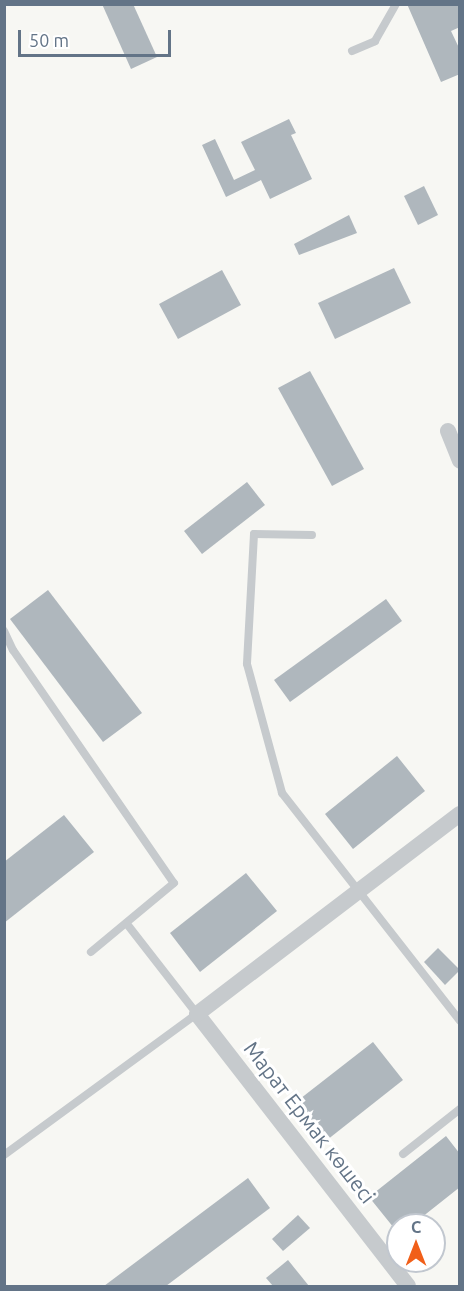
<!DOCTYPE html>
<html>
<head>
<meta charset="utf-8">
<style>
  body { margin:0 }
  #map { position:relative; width:464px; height:1291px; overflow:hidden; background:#f7f7f3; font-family:Ubuntu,sans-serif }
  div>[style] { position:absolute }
  .building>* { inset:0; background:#afb7bd }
  .lane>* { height:8px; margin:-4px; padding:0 4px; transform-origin:4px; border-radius:4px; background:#c6cacd }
  .street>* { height:16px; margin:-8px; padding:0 8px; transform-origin:8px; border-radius:8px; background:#c6cacd }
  span { translate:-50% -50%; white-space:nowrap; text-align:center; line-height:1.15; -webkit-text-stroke:6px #fff; paint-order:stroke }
  .street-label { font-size:21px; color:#637487 }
  .frame { position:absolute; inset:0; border:6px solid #637487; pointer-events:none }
  .north { position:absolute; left:386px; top:1213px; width:60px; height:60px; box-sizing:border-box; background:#fff; border:2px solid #c1c7cf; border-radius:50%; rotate:0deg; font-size:16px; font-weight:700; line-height:24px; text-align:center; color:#637487 }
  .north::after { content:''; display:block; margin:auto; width:21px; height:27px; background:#f15f19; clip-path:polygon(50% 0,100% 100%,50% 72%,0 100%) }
  .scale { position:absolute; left:18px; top:30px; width:153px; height:27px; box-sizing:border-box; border:3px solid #637487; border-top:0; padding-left:8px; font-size:18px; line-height:21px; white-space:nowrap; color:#637487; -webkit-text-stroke:4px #fff; paint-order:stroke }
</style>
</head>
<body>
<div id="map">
  <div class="building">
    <i style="clip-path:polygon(102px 4px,133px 4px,157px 57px,131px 69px)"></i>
    <i style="clip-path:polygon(407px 4px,460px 4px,460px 27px,451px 31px,460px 50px,460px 74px,441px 82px)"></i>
    <i style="clip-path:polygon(289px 119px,296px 133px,291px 135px,312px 179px,270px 199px,261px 180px,226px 197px,202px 145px,215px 139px,234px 180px,255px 170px,241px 142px)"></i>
    <i style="clip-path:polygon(424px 186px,438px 215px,418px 225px,404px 196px)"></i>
    <i style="clip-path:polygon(349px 215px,357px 233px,299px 255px,294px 244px)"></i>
    <i style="clip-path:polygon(394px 268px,411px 303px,335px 339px,318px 303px)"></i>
    <i style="clip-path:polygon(222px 270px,241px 305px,178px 339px,159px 304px)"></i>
    <i style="clip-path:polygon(310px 371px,364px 469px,332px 486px,278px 388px)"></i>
    <i style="clip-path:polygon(247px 482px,265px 505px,202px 554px,184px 531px)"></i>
    <i style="clip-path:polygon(48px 590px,142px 713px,103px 742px,10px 619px)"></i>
    <i style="clip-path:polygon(386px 599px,402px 621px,290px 702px,274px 680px)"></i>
    <i style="clip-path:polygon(397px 756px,425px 791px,353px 849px,325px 814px)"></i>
    <i style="clip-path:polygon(64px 815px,94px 852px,4px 923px,4px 862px)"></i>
    <i style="clip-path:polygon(246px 873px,277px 911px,200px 972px,170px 933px)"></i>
    <i style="clip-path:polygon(438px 948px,460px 970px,445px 985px,424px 962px)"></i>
    <i style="clip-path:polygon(373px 1042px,403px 1080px,327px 1140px,296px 1102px)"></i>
    <i style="clip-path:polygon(446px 1136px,460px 1154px,460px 1187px,412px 1225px,398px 1225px,398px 1233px,369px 1197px)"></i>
    <i style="clip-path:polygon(248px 1178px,270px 1208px,166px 1286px,104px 1286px)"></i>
    <i style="clip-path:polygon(298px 1215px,310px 1228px,283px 1251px,272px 1239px)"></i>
    <i style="clip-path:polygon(288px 1260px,309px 1286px,273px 1286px,266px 1278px)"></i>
  </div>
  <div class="lane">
    <i style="left:352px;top:51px;width:25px;rotate:-23deg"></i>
    <i style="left:375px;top:41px;width:43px;rotate:-60.4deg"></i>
    <i style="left:312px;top:535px;width:58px;rotate:-179deg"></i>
    <i style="left:254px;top:534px;width:130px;rotate:93.1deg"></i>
    <i style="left:247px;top:664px;width:134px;rotate:74.8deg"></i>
    <i style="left:282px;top:793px;width:289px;rotate:52deg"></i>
    <i style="left:4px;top:631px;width:21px;rotate:65deg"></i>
    <i style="left:13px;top:650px;width:283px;rotate:55.4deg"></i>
    <i style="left:174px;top:883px;width:108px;rotate:140.3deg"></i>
    <i style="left:403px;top:1154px;width:73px;rotate:-38.3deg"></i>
    <i style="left:4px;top:1155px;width:239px;rotate:-36.2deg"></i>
    <i style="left:197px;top:1014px;width:114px;rotate:-127.9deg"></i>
  </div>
  <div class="street">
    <i style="left:448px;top:431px;width:32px;rotate:68deg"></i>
    <i style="left:408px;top:1286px;width:344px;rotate:-127.8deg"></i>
    <i style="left:197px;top:1014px;width:330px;rotate:-37.3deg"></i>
  </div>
  <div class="street-label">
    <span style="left:310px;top:1122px;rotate:52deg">Марат Ермак көшесі</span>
  </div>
  <div class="frame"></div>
  <div class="north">С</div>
  <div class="scale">50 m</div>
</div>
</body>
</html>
